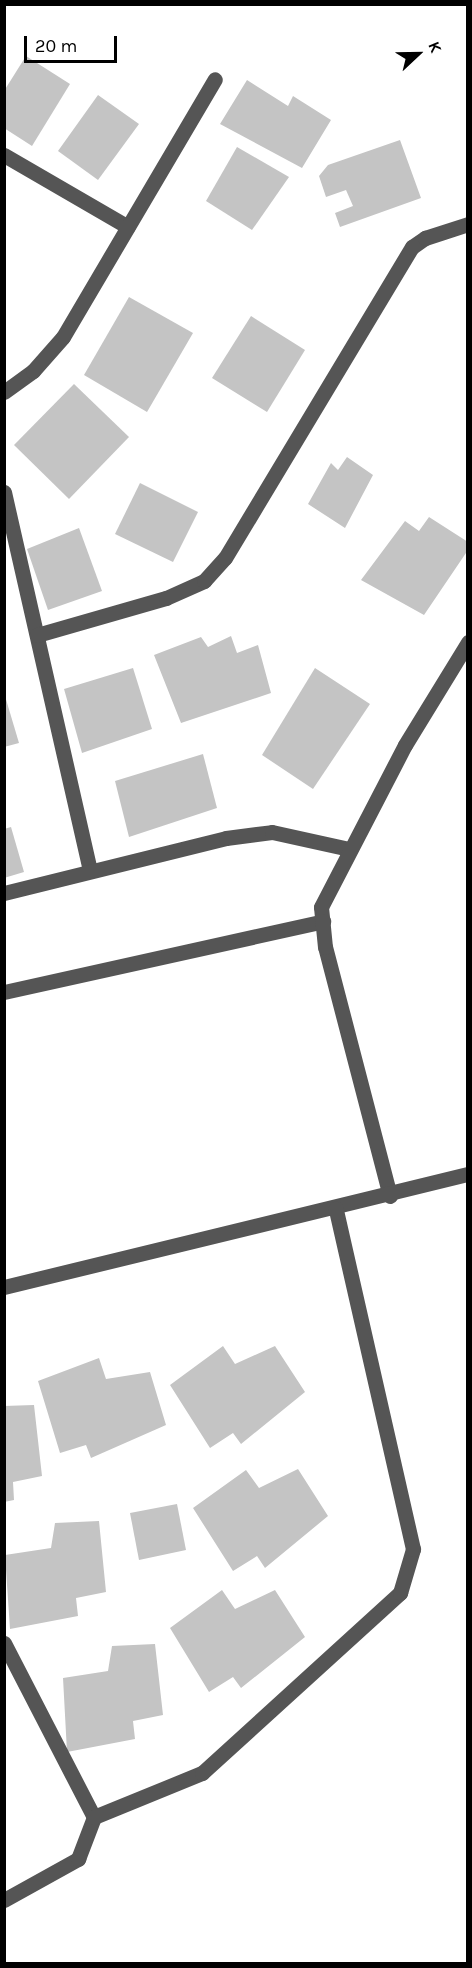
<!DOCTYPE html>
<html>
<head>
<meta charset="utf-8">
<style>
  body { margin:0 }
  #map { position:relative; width:472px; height:1968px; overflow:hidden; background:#fff; font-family:Karla,sans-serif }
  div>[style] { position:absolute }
  .building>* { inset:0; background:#c4c4c4 }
  .minor>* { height:15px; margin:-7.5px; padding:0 7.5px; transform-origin:7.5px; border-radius:7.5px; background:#555 }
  span { translate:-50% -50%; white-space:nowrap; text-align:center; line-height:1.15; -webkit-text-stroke:5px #fff; paint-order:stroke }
  .frame { position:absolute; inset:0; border:6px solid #000; pointer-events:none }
  .north { position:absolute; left:388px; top:24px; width:60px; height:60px; -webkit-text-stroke:4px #fff; paint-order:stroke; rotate:68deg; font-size:16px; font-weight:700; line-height:24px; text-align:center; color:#000 }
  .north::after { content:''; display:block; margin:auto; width:21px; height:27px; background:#000; clip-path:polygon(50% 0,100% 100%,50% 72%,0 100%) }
  .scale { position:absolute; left:24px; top:36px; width:93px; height:27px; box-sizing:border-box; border:3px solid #000; border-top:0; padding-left:8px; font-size:18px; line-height:21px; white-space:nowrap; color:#000; -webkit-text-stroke:4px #fff; paint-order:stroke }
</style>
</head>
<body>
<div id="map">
  <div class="building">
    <i style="clip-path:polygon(26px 56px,70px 84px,32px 146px,4px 128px,4px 91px)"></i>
    <i style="clip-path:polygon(247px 80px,288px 106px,293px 96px,331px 120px,302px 168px,220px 124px)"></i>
    <i style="clip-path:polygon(98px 95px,139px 124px,98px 180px,58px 151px)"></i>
    <i style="clip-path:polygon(400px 140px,421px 198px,340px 227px,335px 213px,353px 206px,346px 190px,326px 197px,319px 176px,328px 165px)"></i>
    <i style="clip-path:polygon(237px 147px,289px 177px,252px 230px,206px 201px)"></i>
    <i style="clip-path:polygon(129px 297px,193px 333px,147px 412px,84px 375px)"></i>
    <i style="clip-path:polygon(251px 316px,305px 350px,267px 412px,212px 378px)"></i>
    <i style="clip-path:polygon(74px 384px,129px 437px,69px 499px,14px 445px)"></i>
    <i style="clip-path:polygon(347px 457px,373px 475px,345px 528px,308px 504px,331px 463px,338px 470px)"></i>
    <i style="clip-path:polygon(140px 483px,198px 512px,173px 562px,115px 534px)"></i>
    <i style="clip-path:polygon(429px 517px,468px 542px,468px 550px,424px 615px,361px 580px,405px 521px,419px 531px)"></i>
    <i style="clip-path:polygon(79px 528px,102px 591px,48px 610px,27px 549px)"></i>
    <i style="clip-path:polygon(231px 636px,237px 653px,258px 645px,271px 693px,181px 723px,154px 655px,201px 637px,208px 647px)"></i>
    <i style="clip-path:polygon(133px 668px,152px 729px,82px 753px,64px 689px)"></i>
    <i style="clip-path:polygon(315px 668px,370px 704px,313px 789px,262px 755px)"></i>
    <i style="clip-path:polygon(5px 696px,19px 743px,4px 747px,4px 697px)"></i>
    <i style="clip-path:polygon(203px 754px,217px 808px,129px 837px,115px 781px)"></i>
    <i style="clip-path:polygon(11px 827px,24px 872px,4px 878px,4px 829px)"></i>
    <i style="clip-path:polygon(223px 1346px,235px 1364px,275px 1346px,305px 1392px,241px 1444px,233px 1433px,210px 1448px,170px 1385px)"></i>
    <i style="clip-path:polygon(99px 1358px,106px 1379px,150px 1372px,166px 1425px,91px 1458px,86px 1445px,60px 1453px,38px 1381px)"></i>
    <i style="clip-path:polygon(34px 1405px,42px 1476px,13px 1482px,14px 1500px,4px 1502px,4px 1406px)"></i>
    <i style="clip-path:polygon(298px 1469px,328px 1516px,265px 1568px,257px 1556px,233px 1571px,193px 1508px,246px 1470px,259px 1488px)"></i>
    <i style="clip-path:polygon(177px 1504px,186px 1550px,139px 1560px,130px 1513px)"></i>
    <i style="clip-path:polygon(99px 1521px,106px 1592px,76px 1598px,78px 1616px,10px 1629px,5px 1555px,51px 1548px,55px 1523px)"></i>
    <i style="clip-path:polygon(222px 1590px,235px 1609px,275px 1590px,305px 1637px,241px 1688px,233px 1677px,209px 1692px,170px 1628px)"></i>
    <i style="clip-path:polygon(155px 1644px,163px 1715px,133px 1721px,135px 1739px,67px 1752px,63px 1678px,108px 1671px,112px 1646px)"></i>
  </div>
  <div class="minor">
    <i style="left:4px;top:155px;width:143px;rotate:30.1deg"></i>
    <i style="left:4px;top:392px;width:36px;rotate:-36deg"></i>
    <i style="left:33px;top:371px;width:45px;rotate:-48.6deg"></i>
    <i style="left:63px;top:337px;width:299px;rotate:-59.5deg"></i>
    <i style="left:4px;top:492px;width:388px;rotate:77.2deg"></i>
    <i style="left:37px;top:635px;width:134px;rotate:-16deg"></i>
    <i style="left:166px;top:598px;width:42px;rotate:-24.1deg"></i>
    <i style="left:204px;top:581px;width:31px;rotate:-48deg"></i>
    <i style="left:225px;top:558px;width:363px;rotate:-59deg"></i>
    <i style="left:412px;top:247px;width:16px;rotate:-35deg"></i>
    <i style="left:425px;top:238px;width:45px;rotate:-18deg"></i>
    <i style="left:4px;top:893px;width:229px;rotate:-13.9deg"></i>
    <i style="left:226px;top:838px;width:46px;rotate:-7.4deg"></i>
    <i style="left:272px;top:832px;width:79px;rotate:12.4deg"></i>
    <i style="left:4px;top:992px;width:327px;rotate:-12.5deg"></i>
    <i style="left:390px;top:1196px;width:257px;rotate:-104.6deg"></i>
    <i style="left:325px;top:947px;width:40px;rotate:-95.7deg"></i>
    <i style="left:321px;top:907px;width:182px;rotate:-62.6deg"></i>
    <i style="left:405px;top:745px;width:121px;rotate:-58.5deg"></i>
    <i style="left:4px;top:1287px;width:478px;rotate:-13.7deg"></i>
    <i style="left:4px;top:1643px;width:196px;rotate:62.7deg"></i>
    <i style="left:4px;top:1900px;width:85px;rotate:-29deg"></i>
    <i style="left:78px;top:1859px;width:45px;rotate:-69.1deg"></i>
    <i style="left:94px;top:1817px;width:117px;rotate:-22.2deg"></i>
    <i style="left:202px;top:1773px;width:268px;rotate:-42.3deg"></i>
    <i style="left:400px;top:1593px;width:46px;rotate:-73.5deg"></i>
    <i style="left:413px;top:1549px;width:349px;rotate:-102.8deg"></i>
  </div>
  <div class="frame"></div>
  <div class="north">K</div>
  <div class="scale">20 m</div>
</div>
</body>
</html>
